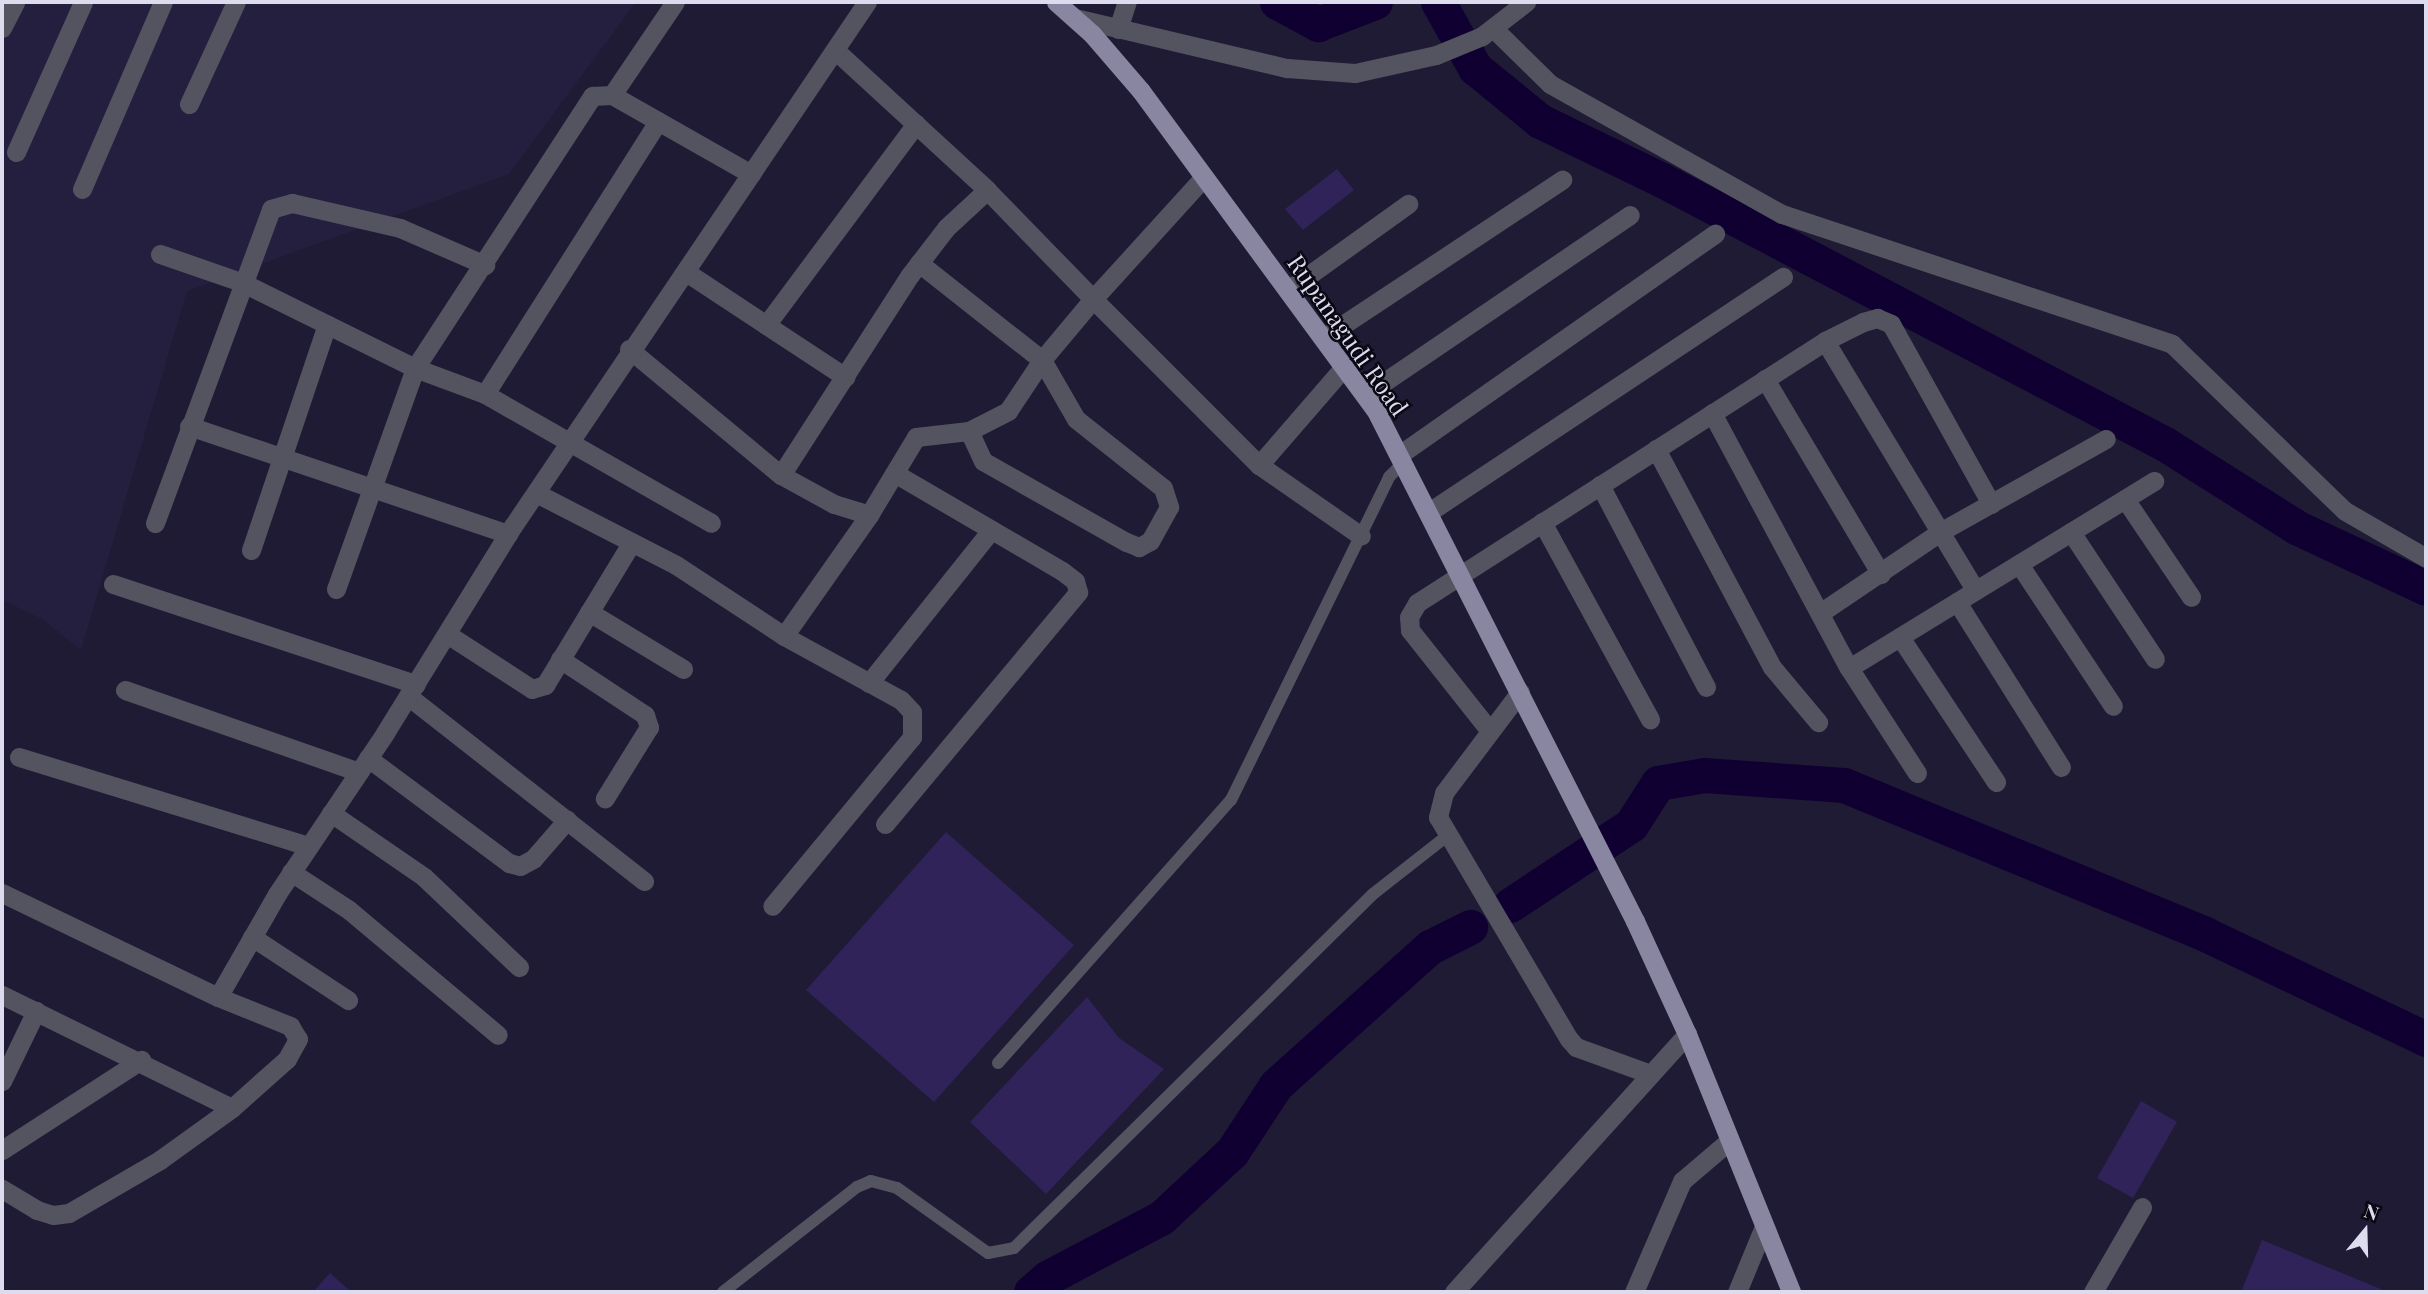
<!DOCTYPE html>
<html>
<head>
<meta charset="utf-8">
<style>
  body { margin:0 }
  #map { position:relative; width:2428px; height:1294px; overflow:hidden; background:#1f1b35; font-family:"Playfair Display",serif }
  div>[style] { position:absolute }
  .built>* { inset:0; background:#241e3f }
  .river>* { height:35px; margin:-17.5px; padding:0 17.5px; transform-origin:17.5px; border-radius:17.5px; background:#100031 }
  .building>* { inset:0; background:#2f2359 }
  .service>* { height:12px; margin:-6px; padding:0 6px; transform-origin:6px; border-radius:6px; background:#545360 }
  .minor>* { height:19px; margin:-9.5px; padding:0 9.5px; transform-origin:9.5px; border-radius:9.5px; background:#545360 }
  .primary>* { height:19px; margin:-9.5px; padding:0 9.5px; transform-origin:9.5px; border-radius:9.5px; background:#8986a2 }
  span { translate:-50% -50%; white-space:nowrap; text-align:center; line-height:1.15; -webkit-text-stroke:5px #090813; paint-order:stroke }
  .street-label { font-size:24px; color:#dddcee }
  .frame { position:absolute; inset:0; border:4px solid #dddcee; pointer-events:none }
  .north { position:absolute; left:2330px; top:1196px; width:70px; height:70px; -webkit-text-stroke:5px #090813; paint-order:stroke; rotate:19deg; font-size:19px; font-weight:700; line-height:28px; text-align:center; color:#dddcee }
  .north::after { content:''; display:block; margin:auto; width:24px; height:32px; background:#dddcee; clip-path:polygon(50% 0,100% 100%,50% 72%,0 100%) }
</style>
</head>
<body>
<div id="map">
  <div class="built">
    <i style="clip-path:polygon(2px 2px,636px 2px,509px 174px,187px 291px,81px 650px,42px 619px,2px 600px)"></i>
  </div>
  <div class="river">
    <i style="left:1277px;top:2px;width:47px;rotate:28.2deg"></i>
    <i style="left:1318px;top:24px;width:61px;rotate:-21.1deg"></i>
    <i style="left:1438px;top:2px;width:76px;rotate:60.7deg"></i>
    <i style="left:1475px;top:68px;width:84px;rotate:39.2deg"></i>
    <i style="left:1540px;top:121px;width:136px;rotate:25.8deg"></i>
    <i style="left:1662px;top:180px;width:568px;rotate:27.69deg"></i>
    <i style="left:2165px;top:444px;width:157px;rotate:32.3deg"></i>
    <i style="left:2298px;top:528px;width:141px;rotate:25.1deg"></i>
    <i style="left:1510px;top:905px;width:145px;rotate:-33.5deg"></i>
    <i style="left:1631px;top:825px;width:50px;rotate:-57.3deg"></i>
    <i style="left:1658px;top:783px;width:47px;rotate:-9.9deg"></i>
    <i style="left:1704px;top:775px;width:140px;rotate:4.1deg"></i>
    <i style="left:1844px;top:785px;width:391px;rotate:22.4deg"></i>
    <i style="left:2205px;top:934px;width:245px;rotate:25.4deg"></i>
    <i style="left:1031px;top:1292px;width:21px;rotate:-41deg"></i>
    <i style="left:1047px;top:1278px;width:130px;rotate:-27.9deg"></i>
    <i style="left:1162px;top:1217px;width:96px;rotate:-42.9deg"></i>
    <i style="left:1232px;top:1152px;width:80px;rotate:-56.7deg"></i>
    <i style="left:1276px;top:1085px;width:207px;rotate:-41.9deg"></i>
    <i style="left:1430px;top:947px;width:45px;rotate:-26.6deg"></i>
  </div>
  <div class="building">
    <i style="clip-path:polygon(1337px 169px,1354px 190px,1303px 230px,1285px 209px)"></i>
    <i style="clip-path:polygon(946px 832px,1074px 945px,934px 1102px,806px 990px)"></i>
    <i style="clip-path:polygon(1087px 997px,1119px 1038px,1164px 1069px,1046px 1194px,970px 1122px)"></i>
    <i style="clip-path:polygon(2141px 1101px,2177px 1122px,2133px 1198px,2097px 1178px)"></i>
    <i style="clip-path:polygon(2262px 1240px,2388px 1292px,2241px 1292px)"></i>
    <i style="clip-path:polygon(330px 1273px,351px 1292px,313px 1292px)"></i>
  </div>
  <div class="service">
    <i style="left:998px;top:1063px;width:351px;rotate:-48.5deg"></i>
    <i style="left:1231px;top:800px;width:360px;rotate:-63.9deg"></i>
    <i style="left:1389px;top:477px;width:20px;rotate:-45deg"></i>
    <i style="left:723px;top:1292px;width:170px;rotate:-38.1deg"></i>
    <i style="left:857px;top:1187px;width:15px;rotate:-23deg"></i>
    <i style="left:871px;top:1181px;width:27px;rotate:15deg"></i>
    <i style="left:897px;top:1188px;width:112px;rotate:35.5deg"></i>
    <i style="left:988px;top:1253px;width:26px;rotate:-11deg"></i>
    <i style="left:1014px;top:1248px;width:504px;rotate:-44.6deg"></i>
    <i style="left:1373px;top:894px;width:94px;rotate:-38.1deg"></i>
  </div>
  <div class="minor">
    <i style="left:1075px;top:18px;width:218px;rotate:13.3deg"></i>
    <i style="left:1287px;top:68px;width:68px;rotate:4.2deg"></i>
    <i style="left:1355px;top:73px;width:83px;rotate:-12.5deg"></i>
    <i style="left:1436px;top:55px;width:50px;rotate:-22.4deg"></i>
    <i style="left:1482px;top:36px;width:56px;rotate:-37.7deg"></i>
    <i style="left:2px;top:28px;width:29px;rotate:-63deg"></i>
    <i style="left:1493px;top:28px;width:80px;rotate:44.5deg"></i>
    <i style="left:1550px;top:84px;width:266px;rotate:29.3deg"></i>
    <i style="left:1782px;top:214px;width:411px;rotate:18.4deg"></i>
    <i style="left:2172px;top:344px;width:240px;rotate:44deg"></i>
    <i style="left:2345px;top:511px;width:94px;rotate:30.1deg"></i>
    <i style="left:1118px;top:29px;width:28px;rotate:-72deg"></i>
    <i style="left:835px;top:50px;width:207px;rotate:42.6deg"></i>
    <i style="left:987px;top:190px;width:152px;rotate:45.8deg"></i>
    <i style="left:1093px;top:299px;width:165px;rotate:-47.7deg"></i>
    <i style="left:612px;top:95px;width:112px;rotate:-55.9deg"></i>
    <i style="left:189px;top:104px;width:112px;rotate:-65.3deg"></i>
    <i style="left:16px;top:152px;width:164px;rotate:-65.9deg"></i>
    <i style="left:82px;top:189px;width:204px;rotate:-66.6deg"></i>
    <i style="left:160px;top:254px;width:86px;rotate:19.1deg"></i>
    <i style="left:241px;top:282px;width:194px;rotate:26.3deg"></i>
    <i style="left:415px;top:368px;width:75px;rotate:20.4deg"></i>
    <i style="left:485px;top:394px;width:260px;rotate:29.7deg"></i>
    <i style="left:919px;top:263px;width:157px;rotate:38.3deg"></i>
    <i style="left:1042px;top:360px;width:68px;rotate:60deg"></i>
    <i style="left:1076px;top:419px;width:111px;rotate:38.4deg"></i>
    <i style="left:1163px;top:488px;width:20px;rotate:72deg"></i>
    <i style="left:1169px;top:507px;width:39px;rotate:119deg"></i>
    <i style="left:1150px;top:541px;width:13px;rotate:151deg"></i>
    <i style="left:1139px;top:547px;width:14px;rotate:-159deg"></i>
    <i style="left:1126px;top:542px;width:164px;rotate:-150.5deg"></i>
    <i style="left:983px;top:461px;width:33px;rotate:-115deg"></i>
    <i style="left:686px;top:272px;width:191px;rotate:33.4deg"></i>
    <i style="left:1288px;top:290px;width:148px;rotate:-35.6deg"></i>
    <i style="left:766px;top:325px;width:251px;rotate:-53.3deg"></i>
    <i style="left:1323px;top:338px;width:287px;rotate:-33.5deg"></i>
    <i style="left:1825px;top:341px;width:291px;rotate:58.9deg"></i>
    <i style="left:629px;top:349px;width:197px;rotate:39.7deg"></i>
    <i style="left:781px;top:475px;width:60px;rotate:28.7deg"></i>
    <i style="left:834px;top:504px;width:37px;rotate:17deg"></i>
    <i style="left:1344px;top:367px;width:130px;rotate:130.9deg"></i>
    <i style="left:1259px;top:465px;width:124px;rotate:34.8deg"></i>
    <i style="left:1765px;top:379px;width:227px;rotate:59.3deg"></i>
    <i style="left:485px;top:394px;width:323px;rotate:-57.6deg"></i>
    <i style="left:1365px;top:395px;width:320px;rotate:-34.2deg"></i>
    <i style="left:1712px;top:413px;width:289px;rotate:61.8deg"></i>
    <i style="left:1849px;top:668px;width:125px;rotate:57.1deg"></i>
    <i style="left:189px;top:426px;width:337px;rotate:18.7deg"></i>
    <i style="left:1656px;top:449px;width:247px;rotate:62deg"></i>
    <i style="left:1772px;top:667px;width:72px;rotate:50.1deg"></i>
    <i style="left:1399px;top:455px;width:386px;rotate:-35deg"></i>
    <i style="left:781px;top:475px;width:238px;rotate:-57.2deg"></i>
    <i style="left:910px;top:275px;width:59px;rotate:-52.5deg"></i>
    <i style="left:946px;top:228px;width:56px;rotate:-42.8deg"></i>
    <i style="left:1600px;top:485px;width:228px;rotate:62.3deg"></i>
    <i style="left:536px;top:493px;width:157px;rotate:27.2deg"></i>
    <i style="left:676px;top:565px;width:129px;rotate:33.3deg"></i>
    <i style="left:784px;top:636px;width:133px;rotate:28.7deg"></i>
    <i style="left:901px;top:700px;width:16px;rotate:47deg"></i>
    <i style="left:912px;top:712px;width:25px;rotate:90deg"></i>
    <i style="left:912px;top:737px;width:219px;rotate:129.6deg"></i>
    <i style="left:2125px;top:499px;width:118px;rotate:56deg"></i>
    <i style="left:1429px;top:512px;width:425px;rotate:-33.6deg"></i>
    <i style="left:1542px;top:522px;width:225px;rotate:61.3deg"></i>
    <i style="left:155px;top:523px;width:335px;rotate:-69.7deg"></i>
    <i style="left:271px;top:209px;width:22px;rotate:-16deg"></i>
    <i style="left:292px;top:203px;width:111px;rotate:13deg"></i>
    <i style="left:400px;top:228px;width:93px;rotate:23.5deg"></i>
    <i style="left:2071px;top:532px;width:152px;rotate:56.5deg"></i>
    <i style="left:251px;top:550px;width:238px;rotate:-71.4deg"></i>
    <i style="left:2019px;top:564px;width:170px;rotate:56.5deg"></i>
    <i style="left:113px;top:584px;width:319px;rotate:18.3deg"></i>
    <i style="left:336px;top:589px;width:235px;rotate:-70.3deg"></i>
    <i style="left:415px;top:368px;width:325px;rotate:-56.9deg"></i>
    <i style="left:592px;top:96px;width:20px;rotate:-3deg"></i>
    <i style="left:612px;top:95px;width:160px;rotate:29.6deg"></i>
    <i style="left:1957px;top:602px;width:195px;rotate:57.8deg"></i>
    <i style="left:589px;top:612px;width:110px;rotate:31.2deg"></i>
    <i style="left:1820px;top:613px;width:145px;rotate:-34deg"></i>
    <i style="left:1940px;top:532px;width:190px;rotate:-29.3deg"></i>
    <i style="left:447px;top:634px;width:101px;rotate:32.9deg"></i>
    <i style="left:532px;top:689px;width:14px;rotate:-17deg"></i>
    <i style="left:545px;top:685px;width:167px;rotate:-58.7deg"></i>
    <i style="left:784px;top:636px;width:148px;rotate:-54.9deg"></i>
    <i style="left:869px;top:515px;width:91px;rotate:-58.9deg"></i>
    <i style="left:916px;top:437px;width:53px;rotate:-6.5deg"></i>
    <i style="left:969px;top:431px;width:44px;rotate:-27.1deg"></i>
    <i style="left:1008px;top:411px;width:61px;rotate:-56.3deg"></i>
    <i style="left:1042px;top:360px;width:80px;rotate:-50.1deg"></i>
    <i style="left:1093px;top:299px;width:235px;rotate:45deg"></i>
    <i style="left:1900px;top:637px;width:174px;rotate:56.5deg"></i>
    <i style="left:560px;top:659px;width:102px;rotate:33.4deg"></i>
    <i style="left:645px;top:715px;width:13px;rotate:72deg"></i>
    <i style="left:649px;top:727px;width:84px;rotate:121.8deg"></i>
    <i style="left:1849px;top:668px;width:358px;rotate:-31.5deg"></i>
    <i style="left:869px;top:683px;width:196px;rotate:-51.4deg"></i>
    <i style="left:125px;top:690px;width:248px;rotate:19.3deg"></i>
    <i style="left:1520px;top:692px;width:126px;rotate:127deg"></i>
    <i style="left:1444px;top:793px;width:25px;rotate:104deg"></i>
    <i style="left:1438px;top:817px;width:258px;rotate:59.5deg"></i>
    <i style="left:1569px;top:1039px;width:11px;rotate:49deg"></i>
    <i style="left:1576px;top:1047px;width:79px;rotate:20deg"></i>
    <i style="left:408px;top:696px;width:300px;rotate:38.1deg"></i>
    <i style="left:1490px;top:731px;width:129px;rotate:-128.4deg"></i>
    <i style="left:1410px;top:630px;width:13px;rotate:-94deg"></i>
    <i style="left:1409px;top:617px;width:16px;rotate:-60deg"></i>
    <i style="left:1417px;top:603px;width:485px;rotate:-32.7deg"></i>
    <i style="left:1825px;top:341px;width:42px;rotate:-26.6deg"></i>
    <i style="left:1863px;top:322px;width:15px;rotate:-16deg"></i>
    <i style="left:1877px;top:318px;width:15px;rotate:23deg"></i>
    <i style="left:1891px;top:324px;width:206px;rotate:60.9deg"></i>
    <i style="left:19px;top:757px;width:303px;rotate:17.1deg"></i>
    <i style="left:368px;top:758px;width:176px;rotate:36.7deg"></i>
    <i style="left:509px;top:863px;width:11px;rotate:15deg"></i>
    <i style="left:520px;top:866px;width:15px;rotate:-28deg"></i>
    <i style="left:533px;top:859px;width:52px;rotate:-48.9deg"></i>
    <i style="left:331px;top:813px;width:113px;rotate:34.5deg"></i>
    <i style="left:424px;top:877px;width:131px;rotate:43.5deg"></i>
    <i style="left:885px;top:824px;width:302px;rotate:-50.2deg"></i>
    <i style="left:1078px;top:592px;width:11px;rotate:-105deg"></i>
    <i style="left:1075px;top:581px;width:16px;rotate:-142deg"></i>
    <i style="left:1062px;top:571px;width:194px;rotate:-149.7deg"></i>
    <i style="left:291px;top:872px;width:69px;rotate:33.2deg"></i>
    <i style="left:349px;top:910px;width:194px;rotate:40deg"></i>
    <i style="left:2px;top:893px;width:240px;rotate:25.7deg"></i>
    <i style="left:218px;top:997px;width:78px;rotate:21.9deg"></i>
    <i style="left:290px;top:1026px;width:15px;rotate:58deg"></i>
    <i style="left:298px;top:1039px;width:23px;rotate:119deg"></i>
    <i style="left:287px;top:1059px;width:74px;rotate:138.3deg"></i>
    <i style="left:232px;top:1108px;width:89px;rotate:144.2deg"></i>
    <i style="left:160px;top:1160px;width:105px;rotate:149.8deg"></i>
    <i style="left:69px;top:1213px;width:16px;rotate:173deg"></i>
    <i style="left:53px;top:1215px;width:17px;rotate:-163deg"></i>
    <i style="left:37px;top:1210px;width:41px;rotate:-149deg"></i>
    <i style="left:252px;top:937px;width:115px;rotate:33.3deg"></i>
    <i style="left:2px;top:995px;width:256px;rotate:26.2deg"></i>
    <i style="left:218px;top:997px;width:119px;rotate:-60.2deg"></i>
    <i style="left:277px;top:894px;width:194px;rotate:-56.1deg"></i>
    <i style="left:385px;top:733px;width:243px;rotate:-58.3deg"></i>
    <i style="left:513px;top:526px;width:632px;rotate:-55.96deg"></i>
    <i style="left:2px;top:1081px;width:78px;rotate:-64.1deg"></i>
    <i style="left:2px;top:1150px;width:166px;rotate:-32.9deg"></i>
    <i style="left:1454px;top:1292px;width:348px;rotate:-47.9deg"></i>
    <i style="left:1634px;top:1292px;width:121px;rotate:-66.6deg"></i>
    <i style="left:1682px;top:1181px;width:62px;rotate:-40.4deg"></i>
    <i style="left:1737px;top:1292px;width:68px;rotate:-67.6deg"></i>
    <i style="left:2093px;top:1292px;width:98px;rotate:-60deg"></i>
  </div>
  <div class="primary">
    <i style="left:1056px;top:2px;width:48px;rotate:41.6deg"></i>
    <i style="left:1092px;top:34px;width:75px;rotate:49.3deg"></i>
    <i style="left:1141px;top:91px;width:395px;rotate:53.7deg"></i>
    <i style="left:1375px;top:409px;width:574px;rotate:63.08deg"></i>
    <i style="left:1635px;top:921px;width:124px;rotate:65.3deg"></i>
    <i style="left:1687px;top:1034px;width:278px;rotate:68deg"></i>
  </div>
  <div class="street-label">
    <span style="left:1348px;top:335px;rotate:55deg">Rupanagudi Road</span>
  </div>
  <div class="frame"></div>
  <div class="north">N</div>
</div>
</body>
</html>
